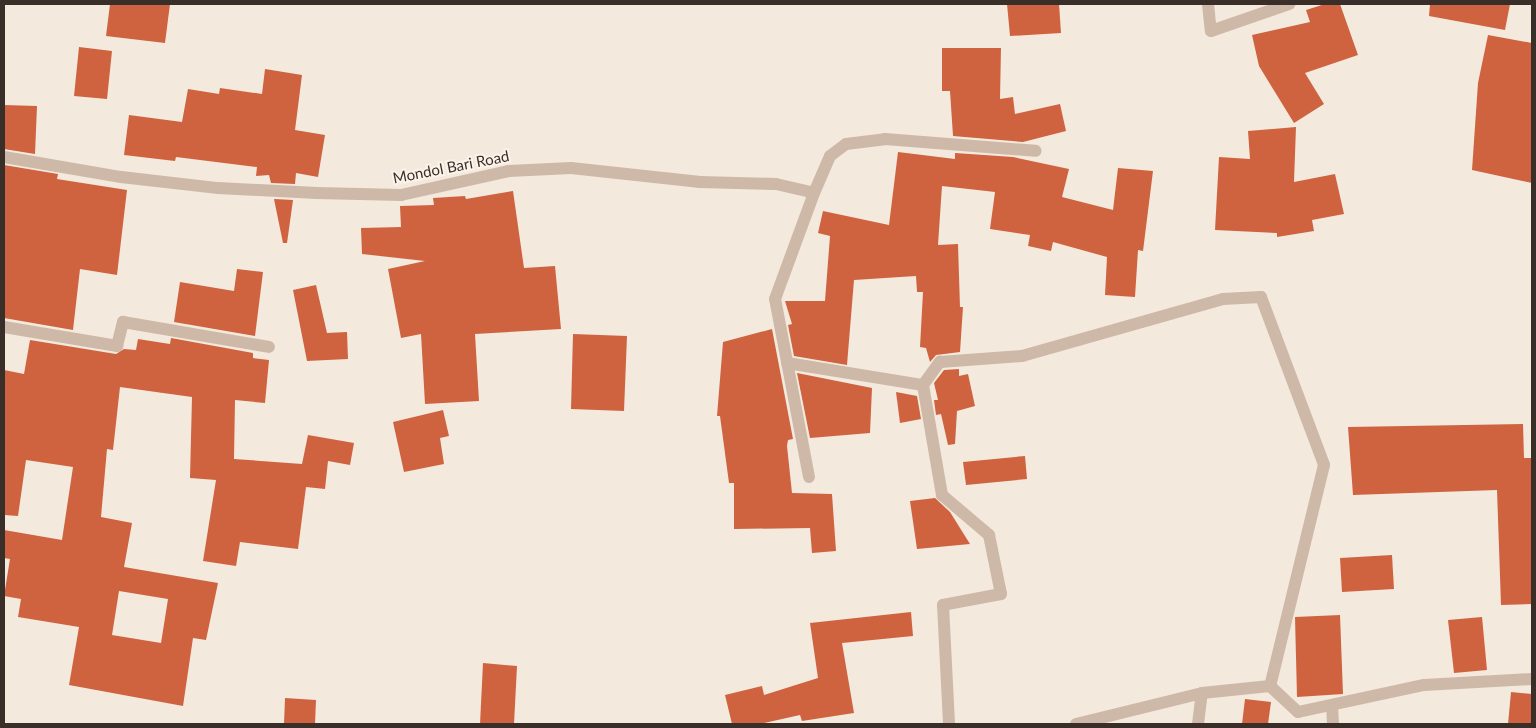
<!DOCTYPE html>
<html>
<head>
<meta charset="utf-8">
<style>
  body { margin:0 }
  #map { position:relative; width:1536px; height:728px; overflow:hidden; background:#f4e9dd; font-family:Lato,sans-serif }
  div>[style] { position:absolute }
  .building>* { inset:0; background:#cf6340 }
  .minor>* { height:12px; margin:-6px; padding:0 6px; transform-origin:6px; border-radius:6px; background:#ceb9a8 }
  span { translate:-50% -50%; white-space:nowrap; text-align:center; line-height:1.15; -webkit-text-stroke:4px #fbf3ea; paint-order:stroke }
  .street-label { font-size:15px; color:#3a2e28 }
  .frame { position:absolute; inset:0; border:5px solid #3a2e28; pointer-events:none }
</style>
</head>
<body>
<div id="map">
  <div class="building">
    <i style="clip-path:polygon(110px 4px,170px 4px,165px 43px,106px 36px)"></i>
    <i style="clip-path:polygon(1007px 4px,1059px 4px,1061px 33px,1010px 36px)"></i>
    <i style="clip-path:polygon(1325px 4px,1340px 4px,1358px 55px,1305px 73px,1324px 104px,1294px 123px,1259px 66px,1252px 35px,1310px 22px,1306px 10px)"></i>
    <i style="clip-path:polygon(1430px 4px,1510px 4px,1505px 30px,1429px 16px)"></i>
    <i style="clip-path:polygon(1488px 35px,1532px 43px,1532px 183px,1472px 170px,1478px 83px)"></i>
    <i style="clip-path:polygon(79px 47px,112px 51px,107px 99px,74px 96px)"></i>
    <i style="clip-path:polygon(942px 48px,1001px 48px,1000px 99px,1013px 97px,1015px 114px,1060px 104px,1066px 131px,1023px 142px,953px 136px,950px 91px,942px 91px)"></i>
    <i style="clip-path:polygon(265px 69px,302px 75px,295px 130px,325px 135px,318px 177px,296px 173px,295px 184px,271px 183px,269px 175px,256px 176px,257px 167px,176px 157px,175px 161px,124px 155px,129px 115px,182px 122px,188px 89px,219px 94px,220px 88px,262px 94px)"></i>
    <i style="clip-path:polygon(4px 105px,37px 106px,35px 154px,4px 149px)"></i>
    <i style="clip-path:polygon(1296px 127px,1294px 182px,1335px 174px,1344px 214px,1312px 220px,1314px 231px,1277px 237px,1277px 233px,1215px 230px,1219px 157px,1250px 159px,1248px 131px)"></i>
    <i style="clip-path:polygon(898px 152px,955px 159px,955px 153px,1013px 157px,1069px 169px,1062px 197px,1113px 210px,1118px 168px,1153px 171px,1143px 251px,1138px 250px,1135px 297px,1105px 295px,1107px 257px,1053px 242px,1051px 251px,1028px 246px,1030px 235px,990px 229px,995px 192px,942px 186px,938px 245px,958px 244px,960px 307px,963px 307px,960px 352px,936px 355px,930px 362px,926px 348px,920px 347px,923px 292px,917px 292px,916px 276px,854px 280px,847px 365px,794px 356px,788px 325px,792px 324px,785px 301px,825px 301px,830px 236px,818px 233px,823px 211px,889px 225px)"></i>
    <i style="clip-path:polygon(4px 165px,58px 174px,57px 179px,127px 190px,117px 275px,80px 269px,73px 330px,4px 318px)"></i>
    <i style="clip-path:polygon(513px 191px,524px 268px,555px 266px,561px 329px,475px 334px,479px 401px,425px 404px,421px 334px,401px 338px,388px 269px,425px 261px,362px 254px,361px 228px,401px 227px,400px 206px,434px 205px,433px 198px,465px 196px,466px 199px)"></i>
    <i style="clip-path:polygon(274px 199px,293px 200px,287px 243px,283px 243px)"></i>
    <i style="clip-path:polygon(237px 269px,263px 272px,255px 336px,174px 322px,180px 282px,234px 291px)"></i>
    <i style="clip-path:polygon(316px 285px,327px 333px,347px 332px,348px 359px,307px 361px,293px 290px)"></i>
    <i style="clip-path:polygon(772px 329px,793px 439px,788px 440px,787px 446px,792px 493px,832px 494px,836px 551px,812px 553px,810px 528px,734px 529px,734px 483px,729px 483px,720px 416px,717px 416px,723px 342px)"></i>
    <i style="clip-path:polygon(573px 334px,627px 336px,624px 411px,571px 409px)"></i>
    <i style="clip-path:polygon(evenodd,171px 338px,253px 353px,253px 358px,269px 360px,265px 403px,235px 400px,234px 459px,302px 464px,308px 435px,354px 443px,350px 465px,328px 461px,325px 489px,306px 487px,298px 549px,240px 542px,236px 566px,203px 561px,216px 480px,190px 478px,192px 397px,120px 387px,113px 450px,107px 449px,101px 517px,132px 523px,124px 567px,218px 583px,206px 640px,193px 638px,183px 706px,69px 685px,79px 627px,18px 617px,21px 599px,4px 596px,10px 559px,4px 558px,4px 530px,62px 540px,73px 467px,26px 460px,18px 516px,4px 515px,4px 370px,24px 374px,30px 340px,116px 354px,124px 349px,136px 350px,138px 339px,170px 344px,171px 338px,119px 591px,168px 599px,161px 643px,112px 635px,119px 591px)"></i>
    <i style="clip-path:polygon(959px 369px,959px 376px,968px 374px,975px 406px,957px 411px,955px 444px,948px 445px,941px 414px,936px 415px,934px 400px,938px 400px,934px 383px,944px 370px)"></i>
    <i style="clip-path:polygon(797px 373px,872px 388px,870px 433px,810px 438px)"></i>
    <i style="clip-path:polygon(896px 392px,917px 396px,921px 419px,900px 423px)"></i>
    <i style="clip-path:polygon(443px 410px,449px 436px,440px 438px,444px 464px,404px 472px,393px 422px)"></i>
    <i style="clip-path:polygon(1523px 424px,1524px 458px,1531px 458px,1532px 604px,1501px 605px,1497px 490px,1353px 495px,1348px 427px)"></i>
    <i style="clip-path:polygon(1025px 456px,1027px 479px,966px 485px,963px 462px)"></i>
    <i style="clip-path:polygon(935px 498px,950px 512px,970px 544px,917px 549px,910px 501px)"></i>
    <i style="clip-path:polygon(1392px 555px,1394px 589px,1342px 592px,1340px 558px)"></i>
    <i style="clip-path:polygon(911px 612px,913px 636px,842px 643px,854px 713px,802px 721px,800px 715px,760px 724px,732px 724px,725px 695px,762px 686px,764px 695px,818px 678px,810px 623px)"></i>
    <i style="clip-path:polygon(1340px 615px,1343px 694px,1297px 697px,1295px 617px)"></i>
    <i style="clip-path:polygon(1482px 617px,1487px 670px,1454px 673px,1448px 620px)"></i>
    <i style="clip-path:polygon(483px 663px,517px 666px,514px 724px,480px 724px)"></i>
    <i style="clip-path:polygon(1511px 692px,1532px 694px,1532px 724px,1508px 724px)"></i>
    <i style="clip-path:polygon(285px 698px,316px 700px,315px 724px,284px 724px)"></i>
    <i style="clip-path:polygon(1245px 699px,1271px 702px,1268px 724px,1242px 724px)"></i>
  </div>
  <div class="minor">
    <i style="left:1208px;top:4px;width:27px;rotate:84deg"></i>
    <i style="left:1211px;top:31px;width:83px;rotate:-19.1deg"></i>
    <i style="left:4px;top:157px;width:119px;rotate:9.7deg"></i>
    <i style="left:121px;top:177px;width:98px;rotate:6.5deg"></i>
    <i style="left:218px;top:188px;width:99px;rotate:2.9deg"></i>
    <i style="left:317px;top:193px;width:84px;rotate:1.4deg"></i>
    <i style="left:401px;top:195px;width:111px;rotate:-12.5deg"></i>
    <i style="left:509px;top:171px;width:62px;rotate:-2.8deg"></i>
    <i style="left:571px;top:168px;width:130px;rotate:6.2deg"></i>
    <i style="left:700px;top:182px;width:76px;rotate:1.5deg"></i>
    <i style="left:776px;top:184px;width:39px;rotate:13deg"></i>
    <i style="left:4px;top:327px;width:115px;rotate:9.5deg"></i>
    <i style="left:117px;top:346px;width:25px;rotate:-76deg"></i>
    <i style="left:123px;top:322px;width:148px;rotate:9.7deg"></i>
    <i style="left:787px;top:363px;width:138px;rotate:9.2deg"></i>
    <i style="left:923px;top:385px;width:29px;rotate:-54deg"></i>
    <i style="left:940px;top:362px;width:82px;rotate:-4.2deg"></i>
    <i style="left:1022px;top:356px;width:209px;rotate:-15.8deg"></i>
    <i style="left:1223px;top:299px;width:38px;rotate:-3deg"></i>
    <i style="left:1261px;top:297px;width:179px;rotate:69.4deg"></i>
    <i style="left:1324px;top:465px;width:228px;rotate:103.7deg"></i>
    <i style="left:1270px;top:686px;width:38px;rotate:43deg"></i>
    <i style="left:1298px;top:712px;width:129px;rotate:-12.1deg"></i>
    <i style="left:1424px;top:685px;width:108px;rotate:-3.2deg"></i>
    <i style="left:923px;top:385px;width:112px;rotate:80.2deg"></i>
    <i style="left:942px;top:495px;width:62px;rotate:40.4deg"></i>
    <i style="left:989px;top:535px;width:60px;rotate:78.5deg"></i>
    <i style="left:1001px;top:594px;width:59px;rotate:169.3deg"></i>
    <i style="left:943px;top:605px;width:119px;rotate:87.1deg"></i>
    <i style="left:809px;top:477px;width:181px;rotate:-100.8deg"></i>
    <i style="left:775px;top:299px;width:113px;rotate:-69.8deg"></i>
    <i style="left:814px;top:193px;width:40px;rotate:-66.6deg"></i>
    <i style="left:830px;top:156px;width:20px;rotate:-37deg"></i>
    <i style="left:846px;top:144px;width:39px;rotate:-7deg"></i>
    <i style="left:885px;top:139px;width:151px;rotate:4.5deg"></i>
    <i style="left:1332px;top:705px;width:19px;rotate:87deg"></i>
    <i style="left:1076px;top:724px;width:130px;rotate:-13.8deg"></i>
    <i style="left:1202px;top:693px;width:68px;rotate:-5.9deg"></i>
    <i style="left:1198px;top:724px;width:31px;rotate:-83deg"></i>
  </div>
  <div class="street-label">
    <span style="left:451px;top:167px;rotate:-11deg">Mondol Bari Road</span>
  </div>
  <div class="frame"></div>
</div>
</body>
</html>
